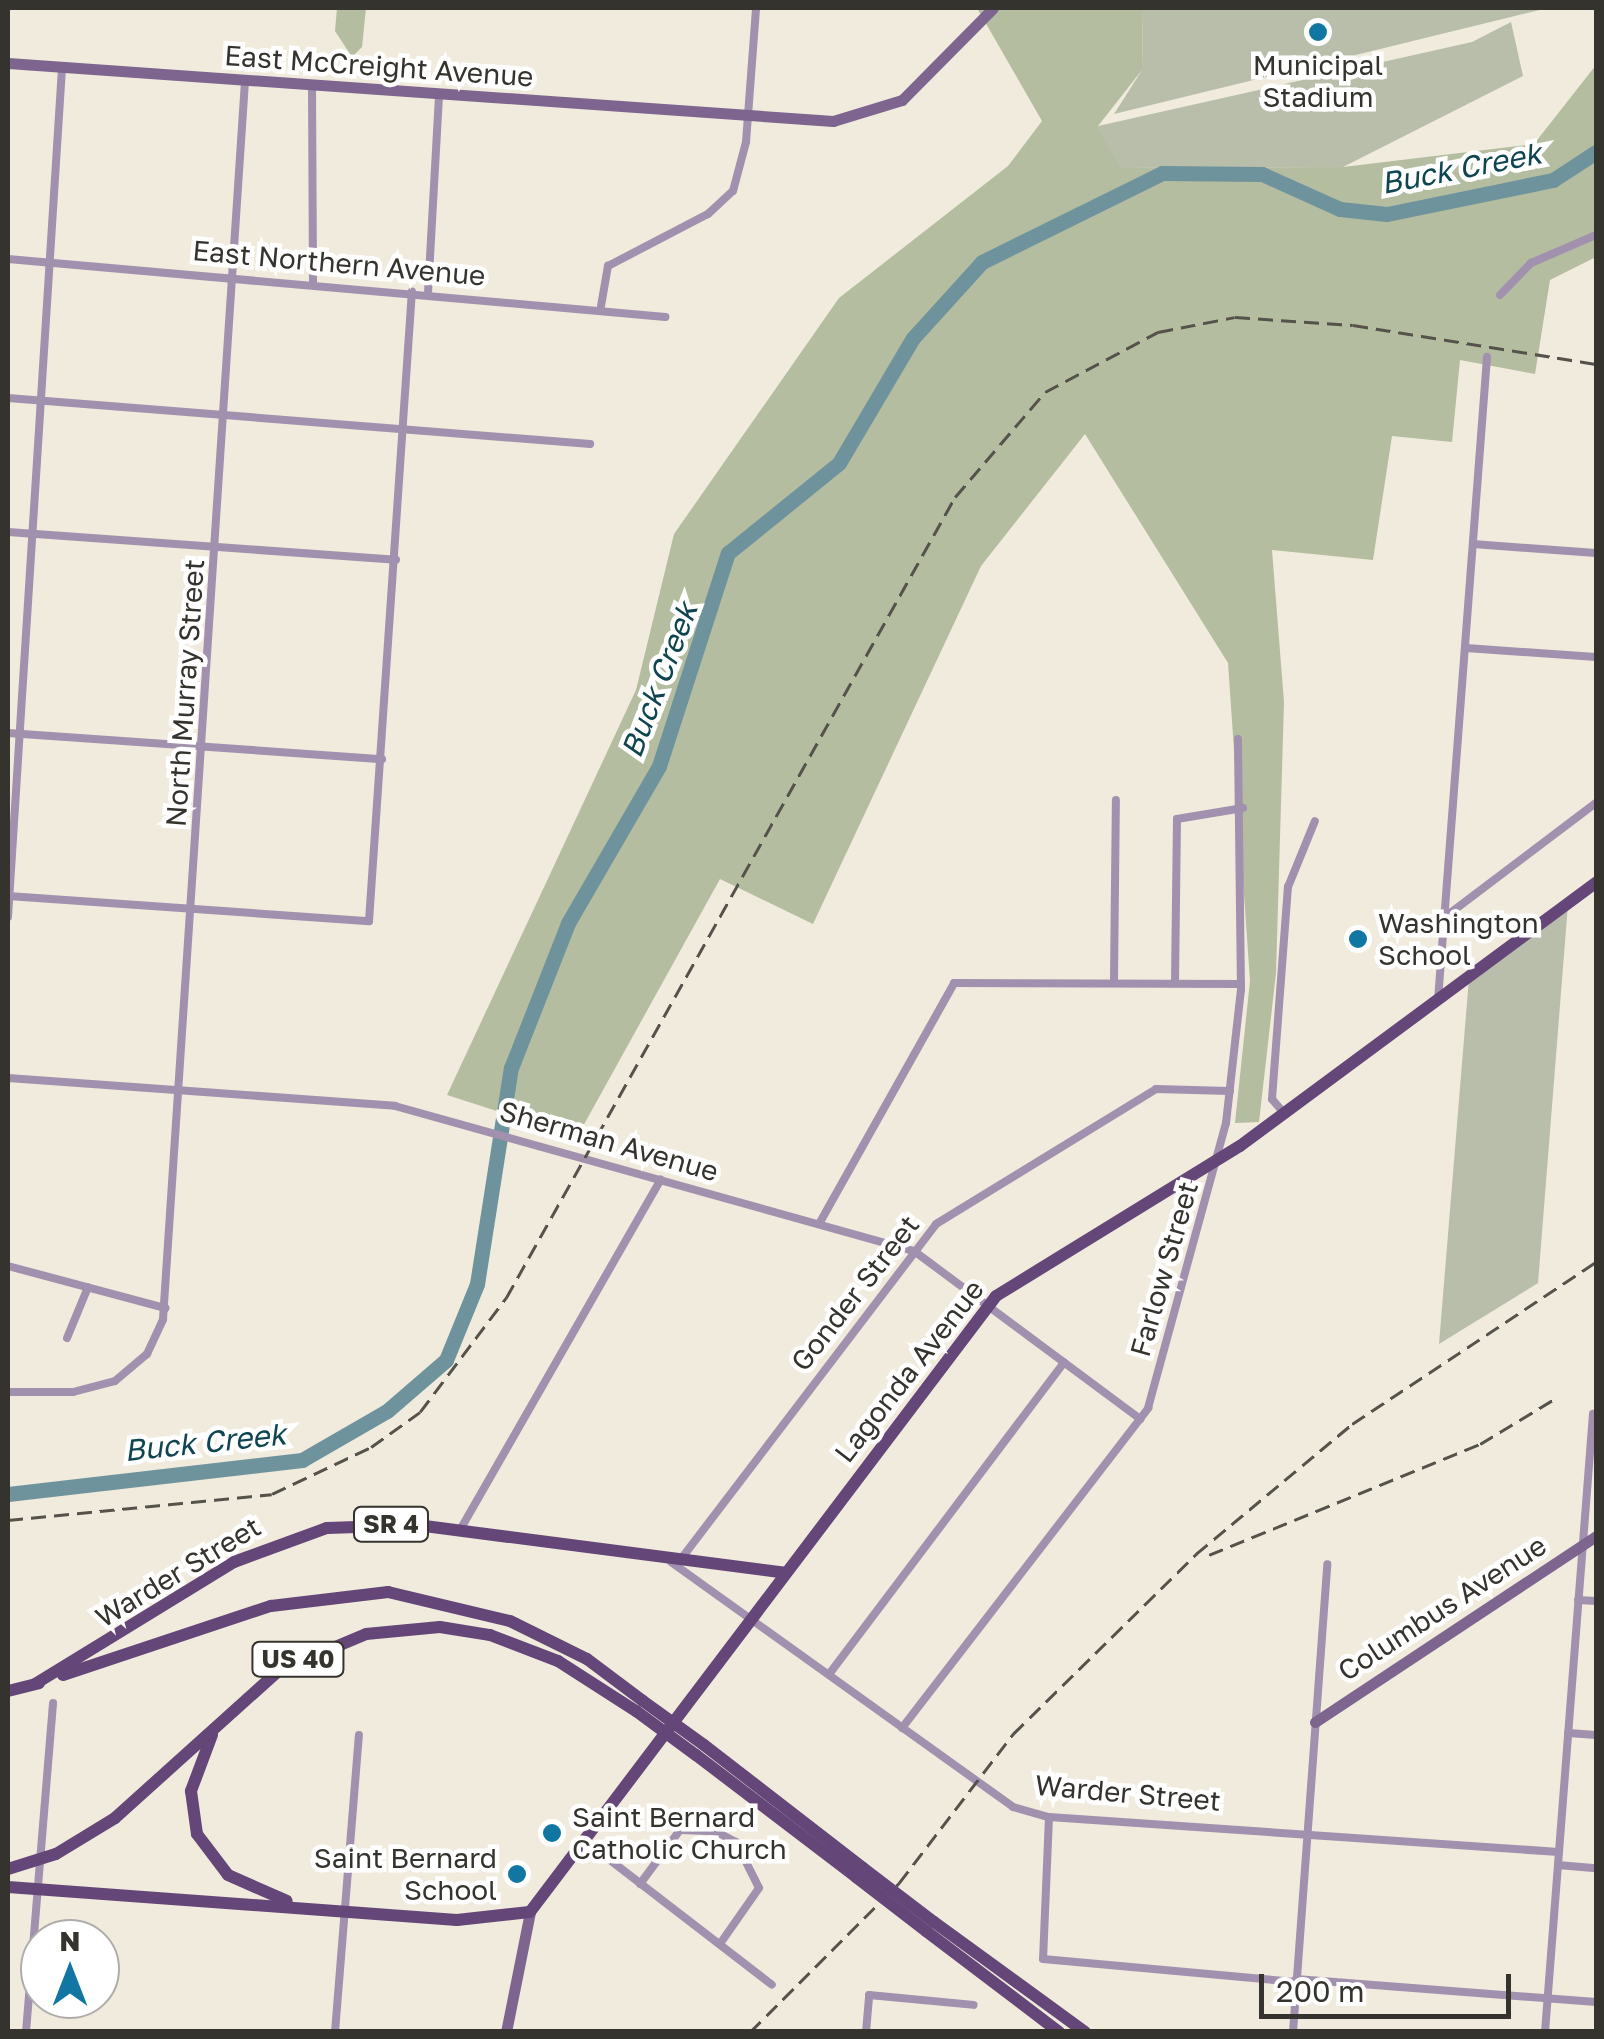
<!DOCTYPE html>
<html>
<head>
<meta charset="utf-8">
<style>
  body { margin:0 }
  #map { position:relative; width:1604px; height:2039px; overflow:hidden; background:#f0ebdc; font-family:"Golos Text",sans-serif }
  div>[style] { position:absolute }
  .green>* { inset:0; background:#b8beaa }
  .forest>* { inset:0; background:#b4bd9f }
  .river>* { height:15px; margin:-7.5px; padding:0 7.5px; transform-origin:7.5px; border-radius:7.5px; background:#6f939c }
  .street>* { height:8px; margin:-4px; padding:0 4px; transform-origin:4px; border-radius:4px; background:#a191ae }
  .secondary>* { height:11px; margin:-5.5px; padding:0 5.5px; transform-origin:5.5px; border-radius:5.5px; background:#7d658f }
  .primary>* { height:12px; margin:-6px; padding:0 6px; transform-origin:6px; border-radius:6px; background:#644678 }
  .rail>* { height:2.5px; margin-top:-1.25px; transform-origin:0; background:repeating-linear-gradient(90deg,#55524b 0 15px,transparent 0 23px) }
  .primary-bridge>* { height:12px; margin:-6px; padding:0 6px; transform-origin:6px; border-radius:6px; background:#644678 }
  .dots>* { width:28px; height:28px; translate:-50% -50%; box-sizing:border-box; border:5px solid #fff; border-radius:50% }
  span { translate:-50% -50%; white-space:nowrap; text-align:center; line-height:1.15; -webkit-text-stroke:9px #fff; paint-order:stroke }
  .shield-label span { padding:2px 8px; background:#fff; border:2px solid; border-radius:8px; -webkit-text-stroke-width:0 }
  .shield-label { font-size:25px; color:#35332d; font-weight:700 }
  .poi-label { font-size:28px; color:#35332d }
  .left { translate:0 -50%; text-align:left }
  .right { translate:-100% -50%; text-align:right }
  .street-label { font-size:28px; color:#35332d }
  .water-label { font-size:30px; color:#0f4551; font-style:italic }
  .frame { position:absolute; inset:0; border:10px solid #35332d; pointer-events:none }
  .north { position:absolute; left:20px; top:1919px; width:100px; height:100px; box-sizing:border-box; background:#fff; border:2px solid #aeadab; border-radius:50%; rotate:0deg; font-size:28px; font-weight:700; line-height:40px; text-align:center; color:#35332d }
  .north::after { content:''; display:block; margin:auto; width:35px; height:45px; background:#1176a2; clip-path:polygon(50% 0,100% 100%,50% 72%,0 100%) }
  .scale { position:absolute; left:1259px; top:1974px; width:252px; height:45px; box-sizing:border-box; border:5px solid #35332d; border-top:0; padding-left:12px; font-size:30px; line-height:35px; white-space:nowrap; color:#35332d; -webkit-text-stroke:8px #fff; paint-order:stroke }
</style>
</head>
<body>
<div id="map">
  <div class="green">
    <i style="clip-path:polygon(1143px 8px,1548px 8px,1114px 114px,1142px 70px)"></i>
    <i style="clip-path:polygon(1511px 22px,1523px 76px,1343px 167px,1119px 168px,1098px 126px,1472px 42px)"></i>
    <i style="clip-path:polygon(1568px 904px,1538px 1283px,1439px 1344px,1469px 978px)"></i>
  </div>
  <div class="forest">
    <i style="clip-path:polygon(337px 8px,366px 8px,362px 47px,352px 57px,335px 31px)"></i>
    <i style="clip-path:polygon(977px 8px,1143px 8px,1142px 70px,1098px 126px,1120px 168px,1343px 167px,1534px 144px,1596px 65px,1596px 257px,1550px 280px,1535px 374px,1460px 360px,1452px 442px,1392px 436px,1373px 560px,1272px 550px,1284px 702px,1276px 973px,1259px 1122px,1235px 1123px,1250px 981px,1228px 663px,1085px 434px,981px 566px,813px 924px,720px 879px,577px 1137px,447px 1095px,636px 690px,674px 534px,839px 298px,1008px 166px,1042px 121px)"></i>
  </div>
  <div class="river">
    <i style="left:8px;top:1494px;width:296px;rotate:-6.6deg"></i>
    <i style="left:302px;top:1460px;width:98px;rotate:-30deg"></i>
    <i style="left:387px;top:1411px;width:78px;rotate:-40.8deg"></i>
    <i style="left:446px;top:1360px;width:82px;rotate:-67.8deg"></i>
    <i style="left:477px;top:1284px;width:219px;rotate:-81.1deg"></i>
    <i style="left:511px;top:1068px;width:156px;rotate:-68.5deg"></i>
    <i style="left:568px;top:923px;width:181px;rotate:-59.9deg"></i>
    <i style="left:659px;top:766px;width:224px;rotate:-72.1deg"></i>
    <i style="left:728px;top:553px;width:143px;rotate:-39deg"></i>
    <i style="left:839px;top:463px;width:145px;rotate:-59.4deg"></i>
    <i style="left:913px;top:338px;width:103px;rotate:-47.8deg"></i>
    <i style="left:982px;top:262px;width:201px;rotate:-26.3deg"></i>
    <i style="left:1162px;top:173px;width:100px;rotate:0.6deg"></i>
    <i style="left:1262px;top:174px;width:85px;rotate:24.2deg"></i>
    <i style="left:1340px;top:209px;width:47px;rotate:6.1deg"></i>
    <i style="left:1387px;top:214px;width:169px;rotate:-11.6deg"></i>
    <i style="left:1553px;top:180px;width:51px;rotate:-33.1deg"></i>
  </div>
  <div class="street">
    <i style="left:312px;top:86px;width:197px;rotate:89.7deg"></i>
    <i style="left:8px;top:259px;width:660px;rotate:5.04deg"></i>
    <i style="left:428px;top:293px;width:197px;rotate:-86.8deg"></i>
    <i style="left:1500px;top:295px;width:45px;rotate:-45.9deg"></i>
    <i style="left:1531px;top:263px;width:71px;rotate:-23.3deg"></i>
    <i style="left:601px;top:306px;width:41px;rotate:-80.1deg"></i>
    <i style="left:608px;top:266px;width:113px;rotate:-27.5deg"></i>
    <i style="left:708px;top:214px;width:34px;rotate:-43deg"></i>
    <i style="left:733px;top:191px;width:51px;rotate:-75.1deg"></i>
    <i style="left:746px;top:142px;width:134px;rotate:-85.7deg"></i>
    <i style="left:8px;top:398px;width:584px;rotate:4.52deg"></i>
    <i style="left:8px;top:532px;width:389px;rotate:4.1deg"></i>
    <i style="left:1473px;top:544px;width:123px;rotate:4.2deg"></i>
    <i style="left:1466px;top:648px;width:130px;rotate:4deg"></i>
    <i style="left:8px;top:733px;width:375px;rotate:4deg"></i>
    <i style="left:8px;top:896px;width:362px;rotate:4deg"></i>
    <i style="left:369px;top:921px;width:631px;rotate:-86.1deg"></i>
    <i style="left:8px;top:917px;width:852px;rotate:-86.36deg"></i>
    <i style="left:1445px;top:917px;width:189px;rotate:-37.1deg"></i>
    <i style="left:1114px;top:981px;width:181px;rotate:-89.4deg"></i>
    <i style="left:1175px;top:982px;width:163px;rotate:-89.3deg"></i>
    <i style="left:1177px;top:819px;width:67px;rotate:-9.5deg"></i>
    <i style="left:1438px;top:1000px;width:645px;rotate:-85.64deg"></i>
    <i style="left:8px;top:1078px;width:388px;rotate:4.1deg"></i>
    <i style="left:395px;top:1106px;width:539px;rotate:15.61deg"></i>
    <i style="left:914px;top:1251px;width:282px;rotate:36.6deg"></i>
    <i style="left:1284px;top:1113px;width:18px;rotate:-131deg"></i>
    <i style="left:1272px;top:1099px;width:213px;rotate:-85.7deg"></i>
    <i style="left:1288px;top:887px;width:71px;rotate:-67.8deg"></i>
    <i style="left:819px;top:1224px;width:276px;rotate:-60.7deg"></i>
    <i style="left:954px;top:983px;width:287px;rotate:0.2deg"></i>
    <i style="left:8px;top:1266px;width:163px;rotate:15deg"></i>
    <i style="left:67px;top:1338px;width:55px;rotate:-67.6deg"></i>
    <i style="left:8px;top:1392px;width:65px"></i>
    <i style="left:73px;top:1392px;width:43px;rotate:-14.7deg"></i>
    <i style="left:115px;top:1381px;width:42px;rotate:-40.2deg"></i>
    <i style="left:147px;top:1354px;width:38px;rotate:-65deg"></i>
    <i style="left:163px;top:1319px;width:1240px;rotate:-86.21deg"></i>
    <i style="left:460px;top:1530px;width:404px;rotate:-60.2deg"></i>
    <i style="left:681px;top:1559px;width:421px;rotate:-52.7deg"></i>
    <i style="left:936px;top:1224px;width:258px;rotate:-31.5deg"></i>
    <i style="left:1156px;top:1089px;width:74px;rotate:1.5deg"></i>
    <i style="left:671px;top:1562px;width:421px;rotate:35.6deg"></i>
    <i style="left:1013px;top:1807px;width:37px;rotate:16deg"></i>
    <i style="left:1049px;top:1817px;width:511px;rotate:3.93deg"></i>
    <i style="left:1578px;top:1600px;width:18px;rotate:3deg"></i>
    <i style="left:830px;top:1673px;width:389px;rotate:-53deg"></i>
    <i style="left:902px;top:1728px;width:404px;rotate:-52.4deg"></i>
    <i style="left:1148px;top:1408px;width:295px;rotate:-74.7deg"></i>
    <i style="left:1226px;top:1123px;width:134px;rotate:-83.6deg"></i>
    <i style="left:1241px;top:990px;width:251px;rotate:-90.7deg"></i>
    <i style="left:1568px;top:1733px;width:28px;rotate:4deg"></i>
    <i style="left:1049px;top:1817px;width:142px;rotate:92.4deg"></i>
    <i style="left:1043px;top:1959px;width:254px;rotate:5.2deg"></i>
    <i style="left:584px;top:1840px;width:237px;rotate:37.6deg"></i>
    <i style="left:1558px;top:1865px;width:38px;rotate:5deg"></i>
    <i style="left:640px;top:1884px;width:67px;rotate:-53.5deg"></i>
    <i style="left:680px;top:1830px;width:35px;rotate:2deg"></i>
    <i style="left:715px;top:1831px;width:24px;rotate:28deg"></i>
    <i style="left:736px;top:1842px;width:51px;rotate:63.4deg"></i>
    <i style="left:759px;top:1888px;width:68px;rotate:124.9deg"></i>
    <i style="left:1296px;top:1979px;width:301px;rotate:4.4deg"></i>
    <i style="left:26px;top:2032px;width:330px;rotate:-85.3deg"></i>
    <i style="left:335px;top:2032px;width:298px;rotate:-85.4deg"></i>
    <i style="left:866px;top:2032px;width:37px;rotate:-85deg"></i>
    <i style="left:869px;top:1995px;width:105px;rotate:5.4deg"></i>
    <i style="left:1293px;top:2032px;width:469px;rotate:-85.8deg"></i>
    <i style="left:1545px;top:2032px;width:620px;rotate:-85.56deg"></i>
  </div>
  <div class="secondary">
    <i style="left:8px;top:63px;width:827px;rotate:4.02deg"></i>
    <i style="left:833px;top:121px;width:72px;rotate:-16.9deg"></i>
    <i style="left:902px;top:100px;width:129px;rotate:-45.3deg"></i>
    <i style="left:1315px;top:1722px;width:337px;rotate:-33.5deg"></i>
    <i style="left:506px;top:2032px;width:122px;rotate:-78.7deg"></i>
  </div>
  <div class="primary">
    <i style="left:63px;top:1675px;width:219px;rotate:-18.4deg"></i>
    <i style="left:271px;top:1606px;width:118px;rotate:-6.8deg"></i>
    <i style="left:388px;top:1592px;width:125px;rotate:13.4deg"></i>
    <i style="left:510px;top:1621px;width:86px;rotate:26.3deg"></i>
    <i style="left:587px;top:1659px;width:70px;rotate:36.9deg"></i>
    <i style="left:35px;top:1684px;width:233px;rotate:-31.5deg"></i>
    <i style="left:234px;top:1562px;width:99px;rotate:-20.1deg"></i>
    <i style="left:327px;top:1528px;width:90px;rotate:-1.9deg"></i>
    <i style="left:417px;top:1525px;width:371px;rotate:7.4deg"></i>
    <i style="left:8px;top:1691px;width:32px;rotate:-14deg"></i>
    <i style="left:212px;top:1735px;width:60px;rotate:110.6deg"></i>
    <i style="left:191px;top:1791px;width:43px;rotate:82.1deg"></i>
    <i style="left:197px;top:1834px;width:51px;rotate:52.9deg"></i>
    <i style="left:228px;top:1875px;width:64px;rotate:23.8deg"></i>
    <i style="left:704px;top:1745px;width:201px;rotate:37.7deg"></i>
    <i style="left:696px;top:1755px;width:201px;rotate:37.3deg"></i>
    <i style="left:8px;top:1869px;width:50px;rotate:-17.4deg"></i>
    <i style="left:56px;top:1854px;width:69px;rotate:-31.4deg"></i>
    <i style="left:115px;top:1818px;width:219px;rotate:-42deg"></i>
    <i style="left:278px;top:1671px;width:95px;rotate:-22.8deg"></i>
    <i style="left:366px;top:1634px;width:74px;rotate:-5.4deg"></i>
    <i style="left:440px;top:1627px;width:51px;rotate:9.1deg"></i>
    <i style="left:490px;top:1635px;width:73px;rotate:20.9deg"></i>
    <i style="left:558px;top:1661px;width:93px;rotate:32.7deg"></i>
    <i style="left:8px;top:1887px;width:450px;rotate:4.2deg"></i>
    <i style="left:457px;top:1920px;width:73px;rotate:-6.3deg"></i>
    <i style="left:530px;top:1912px;width:772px;rotate:-52.89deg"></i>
    <i style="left:996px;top:1296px;width:286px;rotate:-31.6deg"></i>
    <i style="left:1240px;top:1146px;width:443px;rotate:-36.5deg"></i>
    <i style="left:934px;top:1922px;width:187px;rotate:36.1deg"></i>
    <i style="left:926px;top:1931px;width:167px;rotate:37.2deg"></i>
  </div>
  <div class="rail">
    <i style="left:8px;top:1520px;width:265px;rotate:-5.6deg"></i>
    <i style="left:272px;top:1494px;width:110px;rotate:-25.4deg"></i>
    <i style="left:371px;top:1447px;width:60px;rotate:-35.5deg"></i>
    <i style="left:420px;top:1412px;width:143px;rotate:-53deg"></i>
    <i style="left:506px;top:1298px;width:918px;rotate:-60.73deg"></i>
    <i style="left:955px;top:497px;width:138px;rotate:-49.4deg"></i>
    <i style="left:1045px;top:392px;width:128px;rotate:-28deg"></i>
    <i style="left:1158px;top:332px;width:78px;rotate:-11deg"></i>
    <i style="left:1235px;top:317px;width:118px;rotate:3.9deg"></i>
    <i style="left:1353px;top:325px;width:246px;rotate:9.1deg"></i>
    <i style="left:1209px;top:1555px;width:293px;rotate:-22.3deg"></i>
    <i style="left:1480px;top:1444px;width:89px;rotate:-31.2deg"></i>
    <i style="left:750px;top:2032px;width:211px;rotate:-45deg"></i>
    <i style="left:899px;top:1883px;width:188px;rotate:-52.6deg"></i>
    <i style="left:1013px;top:1734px;width:257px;rotate:-44.5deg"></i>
    <i style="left:1196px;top:1554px;width:203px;rotate:-39.8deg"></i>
    <i style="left:1352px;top:1424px;width:293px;rotate:-33.6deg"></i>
  </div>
  <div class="primary-bridge">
    <i style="left:643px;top:1701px;width:75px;rotate:35.8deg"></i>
    <i style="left:636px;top:1711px;width:74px;rotate:36.3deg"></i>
    <i style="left:863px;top:1868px;width:89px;rotate:37.3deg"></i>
    <i style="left:856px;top:1877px;width:88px;rotate:37.6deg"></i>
  </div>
  <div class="dots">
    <i style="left:1318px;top:32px;background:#1176a2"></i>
    <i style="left:1358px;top:939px;background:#1176a2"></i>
    <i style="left:552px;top:1833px;background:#1176a2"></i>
    <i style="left:517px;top:1874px;background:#1176a2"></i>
  </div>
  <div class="shield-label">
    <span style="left:391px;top:1524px">SR 4</span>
    <span style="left:298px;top:1659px">US 40</span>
  </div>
  <div class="poi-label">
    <span style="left:1318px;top:81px">Municipal<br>Stadium</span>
    <span class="left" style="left:1378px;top:939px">Washington<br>School</span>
    <span class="left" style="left:572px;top:1833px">Saint Bernard<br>Catholic Church</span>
    <span class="right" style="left:497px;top:1874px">Saint Bernard<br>School</span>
  </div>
  <div class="street-label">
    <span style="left:379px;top:66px;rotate:4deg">East McCreight Avenue</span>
    <span style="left:339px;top:263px;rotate:5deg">East Northern Avenue</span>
    <span style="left:185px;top:693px;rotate:-86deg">North Murray Street</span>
    <span style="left:609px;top:1141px;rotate:16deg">Sherman Avenue</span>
    <span style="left:1164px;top:1269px;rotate:-74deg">Farlow Street</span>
    <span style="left:855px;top:1293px;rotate:-52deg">Gonder Street</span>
    <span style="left:909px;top:1371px;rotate:-52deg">Lagonda Avenue</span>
    <span style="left:178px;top:1572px;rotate:-31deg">Warder Street</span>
    <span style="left:1442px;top:1608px;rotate:-33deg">Columbus Avenue</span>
    <span style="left:1128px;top:1793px;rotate:5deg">Warder Street</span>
  </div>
  <div class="water-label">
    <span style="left:1461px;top:168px;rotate:-11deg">Buck Creek</span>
    <span style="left:659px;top:680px;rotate:-69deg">Buck Creek</span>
    <span style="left:205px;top:1442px;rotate:-6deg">Buck Creek</span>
  </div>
  <div class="frame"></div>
  <div class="north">N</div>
  <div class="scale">200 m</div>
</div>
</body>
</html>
